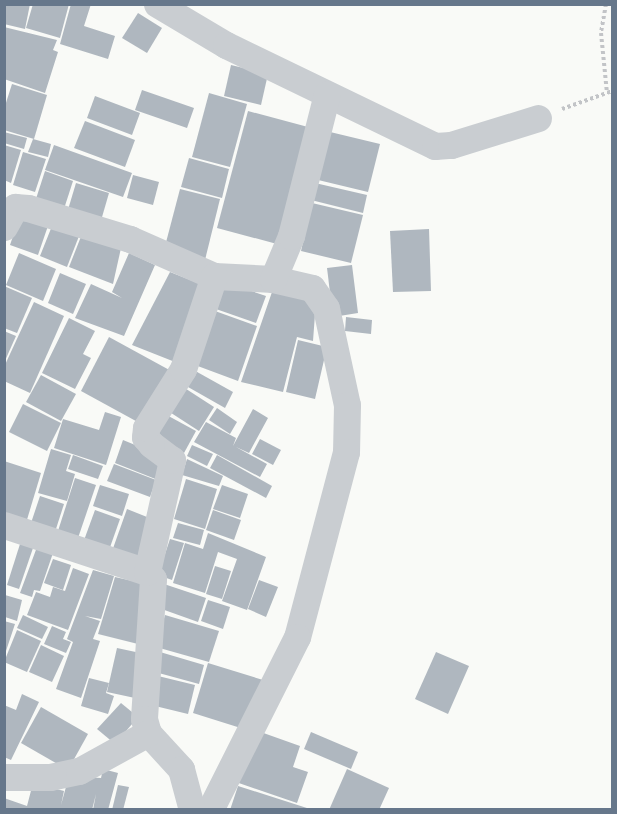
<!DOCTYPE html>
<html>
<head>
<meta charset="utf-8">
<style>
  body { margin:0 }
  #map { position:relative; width:617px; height:814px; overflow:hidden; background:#f9faf7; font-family:Cabin,sans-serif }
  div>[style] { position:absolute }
  .building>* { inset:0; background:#afb7bf }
  .path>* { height:4px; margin-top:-2px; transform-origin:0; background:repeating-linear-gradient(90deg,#c2c4c7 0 3px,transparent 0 6px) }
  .minor>* { height:27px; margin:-13.5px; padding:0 13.5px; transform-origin:13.5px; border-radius:13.5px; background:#c9cdd1 }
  span { translate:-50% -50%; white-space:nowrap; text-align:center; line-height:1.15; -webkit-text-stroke:6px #fff; paint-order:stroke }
  .frame { position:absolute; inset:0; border:6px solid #66778b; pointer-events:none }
</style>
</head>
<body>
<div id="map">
  <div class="building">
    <i style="clip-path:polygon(4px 4px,30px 4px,25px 29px,4px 24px)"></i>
    <i style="clip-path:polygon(33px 4px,69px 4px,60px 38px,26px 28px)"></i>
    <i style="clip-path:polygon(71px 4px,91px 4px,84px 26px,115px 36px,108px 59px,60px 44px)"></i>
    <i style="clip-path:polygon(138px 13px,162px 28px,147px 53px,122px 38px)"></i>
    <i style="clip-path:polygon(4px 27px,57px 40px,53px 50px,58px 52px,45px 93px,4px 79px)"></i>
    <i style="clip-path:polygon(231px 65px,268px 74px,261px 105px,224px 96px)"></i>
    <i style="clip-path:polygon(12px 84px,47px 95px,34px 139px,4px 130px,4px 109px)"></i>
    <i style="clip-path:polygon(142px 90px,194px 108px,187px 128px,135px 110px)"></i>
    <i style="clip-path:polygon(209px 93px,247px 104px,230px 167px,192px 157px)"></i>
    <i style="clip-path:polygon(95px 96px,140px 113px,132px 135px,87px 118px)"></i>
    <i style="clip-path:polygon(248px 111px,308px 127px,277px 244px,217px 228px)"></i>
    <i style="clip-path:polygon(85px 121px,135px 140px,125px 167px,74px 148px)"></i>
    <i style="clip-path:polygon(326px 131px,380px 144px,368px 192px,314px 179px)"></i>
    <i style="clip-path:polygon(4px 132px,27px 138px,24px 149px,4px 143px)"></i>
    <i style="clip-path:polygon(33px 139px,51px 144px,48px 157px,28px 152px)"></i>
    <i style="clip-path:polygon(4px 145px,21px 150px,11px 183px,4px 180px)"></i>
    <i style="clip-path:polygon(54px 145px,132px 173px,123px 197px,45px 170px)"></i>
    <i style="clip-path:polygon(23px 152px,46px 159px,35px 192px,13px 185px)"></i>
    <i style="clip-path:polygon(189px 158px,229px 169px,222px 198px,181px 187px)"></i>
    <i style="clip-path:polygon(45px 171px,73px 181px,62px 215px,34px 205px)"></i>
    <i style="clip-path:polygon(133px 175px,159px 182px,153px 205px,127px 198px)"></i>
    <i style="clip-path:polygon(76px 183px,109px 193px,100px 224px,67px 213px)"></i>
    <i style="clip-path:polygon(315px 183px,367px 195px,363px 213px,311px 200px)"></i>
    <i style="clip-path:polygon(180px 189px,220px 199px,205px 260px,164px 250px)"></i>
    <i style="clip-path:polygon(312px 203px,363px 215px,351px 263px,301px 251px)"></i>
    <i style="clip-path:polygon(22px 210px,50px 220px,38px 255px,10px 245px)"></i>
    <i style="clip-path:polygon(54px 221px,81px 231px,67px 267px,40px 256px)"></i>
    <i style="clip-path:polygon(84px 229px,123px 239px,113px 284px,69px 267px)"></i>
    <i style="clip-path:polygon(429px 229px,431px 291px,393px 292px,390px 231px)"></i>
    <i style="clip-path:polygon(19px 253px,56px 269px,43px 301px,6px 285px)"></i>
    <i style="clip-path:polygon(129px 253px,155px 265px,124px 336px,75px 318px,91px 284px,122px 298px,112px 292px)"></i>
    <i style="clip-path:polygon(352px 265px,358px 313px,333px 317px,327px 268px)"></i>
    <i style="clip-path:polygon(170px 272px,208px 287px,175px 362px,132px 345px)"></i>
    <i style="clip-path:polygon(60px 273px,86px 284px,73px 314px,48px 303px)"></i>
    <i style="clip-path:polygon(225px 282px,266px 296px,256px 323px,216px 309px)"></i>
    <i style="clip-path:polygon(4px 286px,32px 298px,17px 333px,4px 328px)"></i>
    <i style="clip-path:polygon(272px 292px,316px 301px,313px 341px,297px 337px,283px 392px,241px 382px)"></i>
    <i style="clip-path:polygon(34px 302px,64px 316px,30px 393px,4px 381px,4px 367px)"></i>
    <i style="clip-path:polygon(215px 311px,257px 326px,238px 381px,195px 365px)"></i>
    <i style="clip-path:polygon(346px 317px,372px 320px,371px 334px,345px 331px)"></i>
    <i style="clip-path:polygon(69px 318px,95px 331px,83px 354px,91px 358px,75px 389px,42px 373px)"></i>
    <i style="clip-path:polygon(4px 331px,16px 336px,4px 363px)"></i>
    <i style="clip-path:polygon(109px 337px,173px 372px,145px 426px,81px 391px)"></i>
    <i style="clip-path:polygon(298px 340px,327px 347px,315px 399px,286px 392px)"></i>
    <i style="clip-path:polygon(190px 368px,233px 392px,225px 408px,181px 383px)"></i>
    <i style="clip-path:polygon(41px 375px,76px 394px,61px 421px,26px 402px)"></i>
    <i style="clip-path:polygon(180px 385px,214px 407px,199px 431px,165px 409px)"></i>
    <i style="clip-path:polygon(23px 404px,61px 423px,47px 451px,9px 432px)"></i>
    <i style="clip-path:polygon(217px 408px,237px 422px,230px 434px,209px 420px)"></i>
    <i style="clip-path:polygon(253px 409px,268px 418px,249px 453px,236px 447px,267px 464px,260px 477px,194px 442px,206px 422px,236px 438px,233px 446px)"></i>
    <i style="clip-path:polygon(105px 412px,121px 417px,106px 465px,54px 448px,63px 419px,99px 430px)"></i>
    <i style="clip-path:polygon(163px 413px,196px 431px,184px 453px,152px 436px)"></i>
    <i style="clip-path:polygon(260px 439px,281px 450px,273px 465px,252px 454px)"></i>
    <i style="clip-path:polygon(123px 440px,167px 458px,158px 480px,115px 463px)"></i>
    <i style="clip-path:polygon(192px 445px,213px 454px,207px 466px,187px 456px)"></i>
    <i style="clip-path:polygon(51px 449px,71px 455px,66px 471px,75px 474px,67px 501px,38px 493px)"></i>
    <i style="clip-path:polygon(73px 455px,103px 466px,98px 479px,68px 469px)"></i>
    <i style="clip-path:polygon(217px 455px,272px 486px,266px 498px,210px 468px)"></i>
    <i style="clip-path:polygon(187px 459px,223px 476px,219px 486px,182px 475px)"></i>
    <i style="clip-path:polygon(4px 461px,41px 473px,26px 523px,4px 516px)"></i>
    <i style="clip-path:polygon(114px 464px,156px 480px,150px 497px,107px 481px)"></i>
    <i style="clip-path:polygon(75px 478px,96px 485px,77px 541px,57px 534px)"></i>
    <i style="clip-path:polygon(186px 479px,217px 489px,205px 529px,174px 519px)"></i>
    <i style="clip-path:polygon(100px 485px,129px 494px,122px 516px,93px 506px)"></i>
    <i style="clip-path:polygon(222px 485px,248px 494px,240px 518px,213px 509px)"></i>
    <i style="clip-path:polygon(40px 496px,64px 504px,55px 532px,31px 523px)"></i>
    <i style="clip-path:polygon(127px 509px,157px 521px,146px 565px,111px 554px)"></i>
    <i style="clip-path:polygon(95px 510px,120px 519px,108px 553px,83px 543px)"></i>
    <i style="clip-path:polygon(213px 510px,241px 520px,234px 540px,206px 530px)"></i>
    <i style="clip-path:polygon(178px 523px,204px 530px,200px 545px,173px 538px)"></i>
    <i style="clip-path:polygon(208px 533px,266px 557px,247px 610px,222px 601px,237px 559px,218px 552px,205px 593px,173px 583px,185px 543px,203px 549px)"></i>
    <i style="clip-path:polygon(170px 539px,184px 543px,172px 580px,158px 575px)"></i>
    <i style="clip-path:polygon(20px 544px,33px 548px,19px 589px,7px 585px)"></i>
    <i style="clip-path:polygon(37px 547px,53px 553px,40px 591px,34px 590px,32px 597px,20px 593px)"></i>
    <i style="clip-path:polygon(53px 559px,71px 565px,63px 590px,44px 583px)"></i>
    <i style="clip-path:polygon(215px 566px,231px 571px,222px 599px,206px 594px)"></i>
    <i style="clip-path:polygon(73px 568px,89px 574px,68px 630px,27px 615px,36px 592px,50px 597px,53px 587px,65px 591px)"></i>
    <i style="clip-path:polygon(93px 570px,114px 576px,101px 619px,85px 616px,100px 621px,93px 639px,100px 641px,81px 698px,56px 689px,73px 642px,67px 639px)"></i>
    <i style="clip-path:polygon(115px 577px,146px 584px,138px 644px,98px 634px)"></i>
    <i style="clip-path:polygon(259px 580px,278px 587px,266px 617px,248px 609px)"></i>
    <i style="clip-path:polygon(164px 584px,206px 598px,198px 622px,156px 607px)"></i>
    <i style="clip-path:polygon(5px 595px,22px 600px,17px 621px,5px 617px)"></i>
    <i style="clip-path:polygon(208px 600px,230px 607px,223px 629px,201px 621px)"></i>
    <i style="clip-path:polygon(23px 615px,48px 627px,42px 639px,17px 628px)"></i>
    <i style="clip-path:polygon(165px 615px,219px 631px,209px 662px,156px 647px)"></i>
    <i style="clip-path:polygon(4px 621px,15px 624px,5px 654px,4px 654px)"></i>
    <i style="clip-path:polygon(52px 626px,66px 632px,63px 639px,71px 642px,66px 653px,44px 644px)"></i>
    <i style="clip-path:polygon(17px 630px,41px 641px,27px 672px,4px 662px)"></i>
    <i style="clip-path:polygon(41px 645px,64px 656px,52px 682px,29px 672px)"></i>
    <i style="clip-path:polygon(117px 648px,145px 654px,135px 698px,107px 692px)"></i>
    <i style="clip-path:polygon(160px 652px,204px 665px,199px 684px,155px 672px)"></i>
    <i style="clip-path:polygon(436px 652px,469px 666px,448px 714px,415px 699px)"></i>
    <i style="clip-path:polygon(208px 663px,263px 680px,247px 730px,193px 713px)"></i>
    <i style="clip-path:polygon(158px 676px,195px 685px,188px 714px,151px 705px)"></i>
    <i style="clip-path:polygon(89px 678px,109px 683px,106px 693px,114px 696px,108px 714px,81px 706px)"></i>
    <i style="clip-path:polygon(22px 694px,39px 702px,11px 760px,4px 757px,4px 705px,16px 710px)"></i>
    <i style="clip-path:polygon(121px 703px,138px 717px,115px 744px,97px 729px)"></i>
    <i style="clip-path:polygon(41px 707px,88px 734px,68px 770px,21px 743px)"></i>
    <i style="clip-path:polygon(255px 730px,300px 746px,293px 767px,308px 772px,297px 803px,233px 781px)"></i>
    <i style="clip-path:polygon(311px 732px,358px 752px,351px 769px,304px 749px)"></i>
    <i style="clip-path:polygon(103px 769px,118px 773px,108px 810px,93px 810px,96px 794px,92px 810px,4px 810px,4px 798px,27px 806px,33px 783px,64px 791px,61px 805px,69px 776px,101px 778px)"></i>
    <i style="clip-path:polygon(347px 769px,389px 788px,379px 810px,329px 810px)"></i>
    <i style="clip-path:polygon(118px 785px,129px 787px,123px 810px,112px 810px)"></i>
    <i style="clip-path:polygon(238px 786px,310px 809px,310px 810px,230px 810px)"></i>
  </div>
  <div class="path">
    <i style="left:606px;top:4px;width:29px;rotate:100deg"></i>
    <i style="left:601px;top:33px;width:60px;rotate:84.3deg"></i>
    <i style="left:562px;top:109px;width:53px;rotate:-19.8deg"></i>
  </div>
  <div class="minor">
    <i style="left:157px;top:4px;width:80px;rotate:30.7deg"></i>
    <i style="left:226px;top:45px;width:232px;rotate:25.8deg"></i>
    <i style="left:435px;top:146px;width:16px;rotate:-4deg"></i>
    <i style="left:451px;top:145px;width:91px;rotate:-17.2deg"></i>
    <i style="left:4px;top:227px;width:23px;rotate:-61deg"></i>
    <i style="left:15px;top:207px;width:13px;rotate:4deg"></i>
    <i style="left:28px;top:208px;width:107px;rotate:16.9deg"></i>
    <i style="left:130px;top:239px;width:92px;rotate:23.8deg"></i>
    <i style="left:214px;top:276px;width:59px;rotate:2.9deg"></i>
    <i style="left:273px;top:279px;width:40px;rotate:13deg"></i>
    <i style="left:312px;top:288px;width:24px;rotate:55deg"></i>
    <i style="left:326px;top:308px;width:99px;rotate:77.8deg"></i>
    <i style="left:347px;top:405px;width:47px;rotate:91.2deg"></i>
    <i style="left:346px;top:452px;width:191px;rotate:104.8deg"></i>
    <i style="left:297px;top:637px;width:194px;rotate:116.7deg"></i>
    <i style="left:273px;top:279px;width:47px;rotate:-67.3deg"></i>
    <i style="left:291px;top:236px;width:146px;rotate:-75.8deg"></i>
    <i style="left:4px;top:525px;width:151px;rotate:18.2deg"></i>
    <i style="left:147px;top:572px;width:9px;rotate:49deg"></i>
    <i style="left:153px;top:579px;width:140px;rotate:93.7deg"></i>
    <i style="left:144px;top:719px;width:15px;rotate:74deg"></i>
    <i style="left:148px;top:733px;width:49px;rotate:47.5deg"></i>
    <i style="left:181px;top:769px;width:42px;rotate:75deg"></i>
    <i style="left:147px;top:572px;width:115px;rotate:-77.4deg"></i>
    <i style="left:172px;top:460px;width:26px;rotate:-143deg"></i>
    <i style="left:151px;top:444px;width:9px;rotate:-131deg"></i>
    <i style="left:145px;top:437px;width:9px;rotate:-84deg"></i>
    <i style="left:146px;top:428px;width:70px;rotate:-57.9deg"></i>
    <i style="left:183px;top:369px;width:98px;rotate:-71.6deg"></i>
    <i style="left:4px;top:777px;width:46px"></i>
    <i style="left:50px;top:777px;width:30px;rotate:-12deg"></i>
    <i style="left:79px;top:771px;width:79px;rotate:-28.8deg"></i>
  </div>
  <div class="frame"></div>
</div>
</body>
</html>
